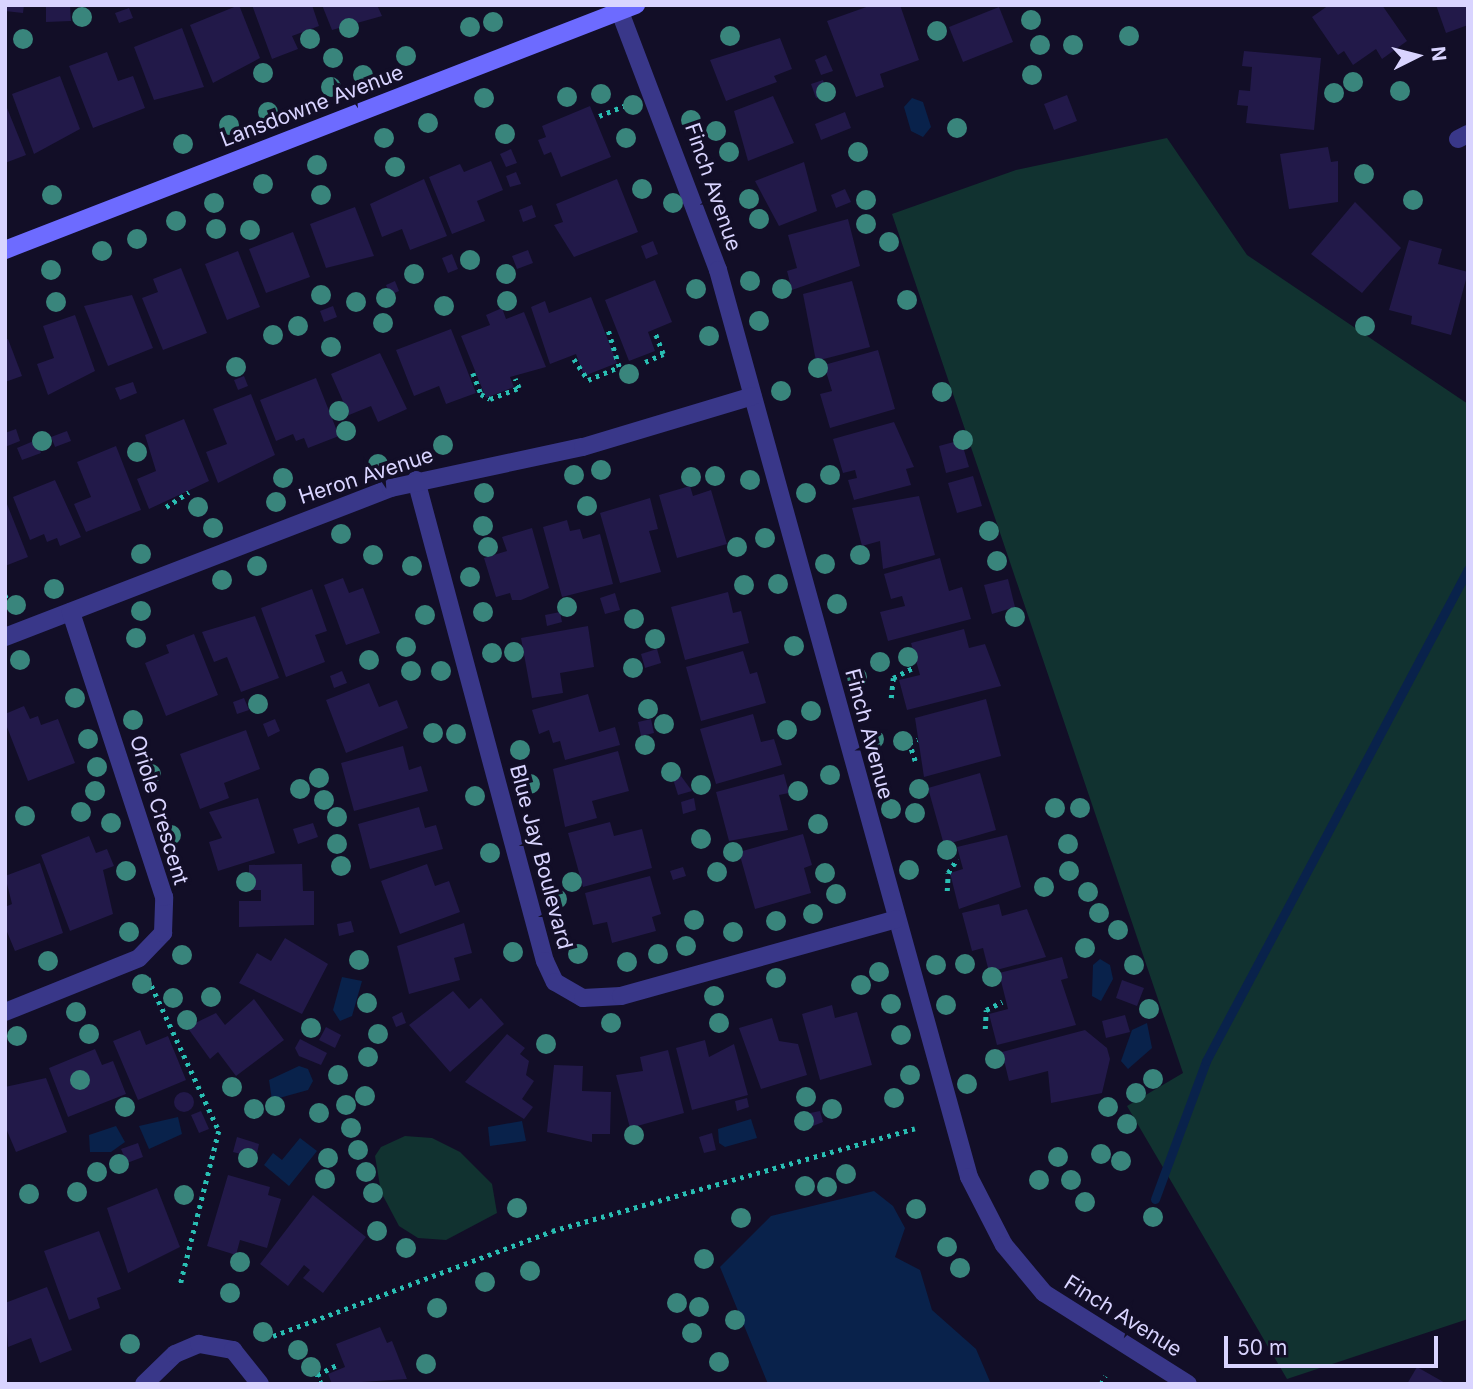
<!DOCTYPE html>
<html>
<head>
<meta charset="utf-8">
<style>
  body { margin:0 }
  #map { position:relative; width:1473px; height:1389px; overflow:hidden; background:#120e27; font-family:Inter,sans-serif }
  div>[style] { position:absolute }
  .green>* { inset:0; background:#113230 }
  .water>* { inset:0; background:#09224b }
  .stream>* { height:9px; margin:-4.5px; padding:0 4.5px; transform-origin:4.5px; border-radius:4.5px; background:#09224b }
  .building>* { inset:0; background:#221949 }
  .round { border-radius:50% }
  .path>* { height:4.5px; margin-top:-2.25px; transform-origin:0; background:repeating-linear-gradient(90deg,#29beb3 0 3.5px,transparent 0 8.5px) }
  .minor>* { height:18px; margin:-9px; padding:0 9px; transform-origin:9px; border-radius:9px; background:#393789 }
  .secondary>* { height:18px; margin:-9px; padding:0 9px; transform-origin:9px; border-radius:9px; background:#6d6bff }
  .trees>* { width:20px; height:20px; margin:-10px; border-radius:50%; background:#39857c }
  span { translate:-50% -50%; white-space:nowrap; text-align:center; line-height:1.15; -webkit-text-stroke:7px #120e27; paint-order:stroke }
  .street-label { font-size:21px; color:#d9d4ff }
  .frame { position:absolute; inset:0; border:7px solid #d9d4ff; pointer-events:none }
  .north { position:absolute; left:1382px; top:21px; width:70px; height:70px; -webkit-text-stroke:5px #120e27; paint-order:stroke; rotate:84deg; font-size:19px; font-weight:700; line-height:28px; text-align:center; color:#d9d4ff }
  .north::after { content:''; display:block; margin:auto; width:24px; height:32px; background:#d9d4ff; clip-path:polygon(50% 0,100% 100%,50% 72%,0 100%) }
  .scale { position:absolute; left:1224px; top:1336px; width:214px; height:32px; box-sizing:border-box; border:4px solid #d9d4ff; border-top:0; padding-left:9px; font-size:21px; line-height:24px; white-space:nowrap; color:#d9d4ff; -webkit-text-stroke:5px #120e27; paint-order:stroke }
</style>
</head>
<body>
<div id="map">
  <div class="green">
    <i style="clip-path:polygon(1167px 138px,1247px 255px,1468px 404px,1468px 1319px,1287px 1379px,1127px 1106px,1183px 1073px,892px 214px,1016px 170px)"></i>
    <i style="clip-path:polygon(405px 1136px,432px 1138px,460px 1152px,492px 1184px,497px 1213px,446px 1240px,418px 1238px,399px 1226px,381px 1192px,375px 1156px,381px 1147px)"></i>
  </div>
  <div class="water">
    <i style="clip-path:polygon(912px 98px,923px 102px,931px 127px,923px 137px,911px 131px,904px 107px)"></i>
    <i style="clip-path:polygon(1100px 959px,1110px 965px,1113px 979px,1101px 1001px,1092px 996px,1093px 965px)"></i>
    <i style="clip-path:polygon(342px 977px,362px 981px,352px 1016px,340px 1021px,333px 1010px)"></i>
    <i style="clip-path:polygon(1147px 1023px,1152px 1048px,1128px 1069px,1121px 1061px,1132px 1030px)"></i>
    <i style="clip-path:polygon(299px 1066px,308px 1069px,313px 1081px,308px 1090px,272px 1100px,269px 1080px)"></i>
    <i style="clip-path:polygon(178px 1117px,182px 1134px,149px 1149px,139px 1126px)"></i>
    <i style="clip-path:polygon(751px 1119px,757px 1138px,725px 1147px,719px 1143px,718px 1129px)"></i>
    <i style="clip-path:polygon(522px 1121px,526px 1141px,490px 1146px,488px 1127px)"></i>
    <i style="clip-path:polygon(116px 1126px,125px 1142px,111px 1152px,90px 1152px,89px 1135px)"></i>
    <i style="clip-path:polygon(300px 1138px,317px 1151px,289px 1186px,264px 1165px,273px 1153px,282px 1160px)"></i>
    <i style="clip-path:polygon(874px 1191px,893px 1206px,905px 1228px,895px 1257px,920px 1270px,932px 1310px,976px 1349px,991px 1384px,768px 1384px,720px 1267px,771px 1216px)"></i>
  </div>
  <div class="stream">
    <i style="left:1155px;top:1199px;width:147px;rotate:-69.7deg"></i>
    <i style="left:1206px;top:1061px;width:557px;rotate:-61.96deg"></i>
  </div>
  <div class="building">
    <i style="clip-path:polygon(5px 5px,24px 5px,23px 13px,5px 11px)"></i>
    <i style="clip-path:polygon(46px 5px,70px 5px,71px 21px,46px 22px)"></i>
    <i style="clip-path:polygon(239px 5px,260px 58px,213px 83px,190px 25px)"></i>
    <i style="clip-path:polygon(252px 5px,312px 5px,319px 26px,292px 36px,298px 49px,272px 59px)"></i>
    <i style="clip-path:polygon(322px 5px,377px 5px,382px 16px,332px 30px)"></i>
    <i style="clip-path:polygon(872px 5px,900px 5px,919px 60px,880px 74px,884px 87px,856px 97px,827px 21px)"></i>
    <i style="clip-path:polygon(1329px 5px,1382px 5px,1407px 41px,1382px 59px,1376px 49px,1353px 65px,1344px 51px,1338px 55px,1312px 17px)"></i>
    <i style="clip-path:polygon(1436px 5px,1468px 5px,1468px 25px,1446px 33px)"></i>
    <i style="clip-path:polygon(999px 7px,1013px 42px,963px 62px,949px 27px)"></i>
    <i style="clip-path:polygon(129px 8px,133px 18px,119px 23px,115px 13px)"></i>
    <i style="clip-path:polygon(182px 28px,204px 87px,154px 100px,134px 47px)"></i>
    <i style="clip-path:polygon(780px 38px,792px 69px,774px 76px,777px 82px,726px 101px,710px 60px)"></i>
    <i style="clip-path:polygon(1244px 51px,1321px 58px,1314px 130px,1246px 123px,1248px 106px,1237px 105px,1239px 90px,1250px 91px,1252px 67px,1242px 66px)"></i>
    <i style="clip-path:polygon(107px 52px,118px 81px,133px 76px,145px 108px,93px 128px,69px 66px)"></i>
    <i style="clip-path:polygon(826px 55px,833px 71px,821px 75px,815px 60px)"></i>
    <i style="clip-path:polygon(60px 76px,80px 129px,34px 154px,12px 94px)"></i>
    <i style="clip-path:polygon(823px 80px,828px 95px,816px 98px,811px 84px)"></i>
    <i style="clip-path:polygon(1067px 95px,1077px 121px,1054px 130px,1044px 104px)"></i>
    <i style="clip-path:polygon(773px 96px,794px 143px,748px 161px,734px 111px)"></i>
    <i style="clip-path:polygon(5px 103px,26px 155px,5px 163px)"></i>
    <i style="clip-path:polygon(590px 106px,611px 157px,561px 177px,551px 152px,544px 155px,538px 140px,546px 137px,542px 126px)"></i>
    <i style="clip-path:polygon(845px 112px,851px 128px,821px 140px,815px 124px)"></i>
    <i style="clip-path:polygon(1328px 147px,1331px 162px,1338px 161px,1338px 202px,1289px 209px,1280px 154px)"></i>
    <i style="clip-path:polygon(511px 149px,517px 163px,506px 167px,500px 154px)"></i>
    <i style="clip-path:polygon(491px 161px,503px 190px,477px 201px,485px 221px,452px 234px,429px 177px,460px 164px,464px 172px)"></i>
    <i style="clip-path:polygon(804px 162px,817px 211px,779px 226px,755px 181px)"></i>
    <i style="clip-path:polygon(516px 172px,521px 184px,510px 187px,506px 176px)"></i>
    <i style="clip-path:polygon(424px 179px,447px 236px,410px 250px,402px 229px,382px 237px,370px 204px)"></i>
    <i style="clip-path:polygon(617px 179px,638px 232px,574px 257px,554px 225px,563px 222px,556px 204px)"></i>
    <i style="clip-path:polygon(845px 189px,851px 202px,836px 208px,831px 195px)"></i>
    <i style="clip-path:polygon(1355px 202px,1401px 248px,1362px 293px,1311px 254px)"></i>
    <i style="clip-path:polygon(532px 205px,536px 217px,523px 222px,519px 210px)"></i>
    <i style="clip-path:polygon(355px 207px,374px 256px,326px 268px,310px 224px)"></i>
    <i style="clip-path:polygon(848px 219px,860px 266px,792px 290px,787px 271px,797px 268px,788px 235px)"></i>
    <i style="clip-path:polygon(293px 232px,310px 277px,266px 293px,249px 249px)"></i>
    <i style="clip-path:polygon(1409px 240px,1442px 249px,1438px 264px,1468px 272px,1451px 335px,1411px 324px,1412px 316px,1389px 310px)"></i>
    <i style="clip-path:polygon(653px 241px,658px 254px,646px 259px,641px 246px)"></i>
    <i style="clip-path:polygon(528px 250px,533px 263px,517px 269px,512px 256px)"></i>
    <i style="clip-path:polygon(238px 251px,260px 307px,227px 320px,205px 264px)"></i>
    <i style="clip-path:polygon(452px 254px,458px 269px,448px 273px,442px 258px)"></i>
    <i style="clip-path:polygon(181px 268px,207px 333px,163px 350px,142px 298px,158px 292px,153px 279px)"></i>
    <i style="clip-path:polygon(655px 280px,672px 322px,648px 332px,655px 351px,629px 361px,605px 300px)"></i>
    <i style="clip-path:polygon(395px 281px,399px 291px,390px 295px,386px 285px)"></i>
    <i style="clip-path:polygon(852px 281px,870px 347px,816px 361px,803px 294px)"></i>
    <i style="clip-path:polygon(132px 295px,153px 348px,108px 366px,84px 306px)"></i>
    <i style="clip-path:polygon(591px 297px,617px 363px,584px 376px,576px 354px,550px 364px,531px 307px,545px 301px,549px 313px)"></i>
    <i style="clip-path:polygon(333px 306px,337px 317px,324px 322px,320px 311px)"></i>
    <i style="clip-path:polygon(502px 308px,506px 319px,524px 312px,546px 367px,510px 377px,514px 387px,486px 398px,461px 336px,490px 325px,486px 315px)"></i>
    <i style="clip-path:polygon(75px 315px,95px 371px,48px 395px,37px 364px,54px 358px,43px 326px)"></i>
    <i style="clip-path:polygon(451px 329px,476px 393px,446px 404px,439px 386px,414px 396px,396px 350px)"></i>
    <i style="clip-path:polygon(8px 339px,22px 376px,5px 382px,5px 340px)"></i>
    <i style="clip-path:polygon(878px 350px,895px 409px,830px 428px,820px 394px,832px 391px,824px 365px)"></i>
    <i style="clip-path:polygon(380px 353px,407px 409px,378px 422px,371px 406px,349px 415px,331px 374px)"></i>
    <i style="clip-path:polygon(244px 376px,248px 386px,238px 390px,234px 380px)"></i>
    <i style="clip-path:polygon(316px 378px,339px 436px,308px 448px,304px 438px,296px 441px,293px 434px,276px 441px,260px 400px)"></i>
    <i style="clip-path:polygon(133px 382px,137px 393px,120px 400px,115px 388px)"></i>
    <i style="clip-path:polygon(251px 394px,275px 455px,218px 483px,206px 452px,227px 444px,213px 409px)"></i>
    <i style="clip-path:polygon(184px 419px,209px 481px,149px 509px,137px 479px,156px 471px,145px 435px)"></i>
    <i style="clip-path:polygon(894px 422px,914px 467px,906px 469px,911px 485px,854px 500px,848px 480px,857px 478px,855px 470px,843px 473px,833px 439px)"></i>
    <i style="clip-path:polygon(16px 429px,20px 441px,5px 447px,5px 433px)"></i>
    <i style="clip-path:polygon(67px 431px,71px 441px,55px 447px,51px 437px)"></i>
    <i style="clip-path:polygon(36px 440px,41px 453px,22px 460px,17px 448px)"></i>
    <i style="clip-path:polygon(961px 440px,969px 467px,946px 473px,939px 446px)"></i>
    <i style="clip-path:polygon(116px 446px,141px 510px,86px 532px,74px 504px,91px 497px,77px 462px)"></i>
    <i style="clip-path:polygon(973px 476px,982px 506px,957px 513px,948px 483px)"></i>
    <i style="clip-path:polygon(55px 480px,81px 537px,60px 546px,57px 538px,47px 542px,44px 534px,30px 540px,13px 497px)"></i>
    <i style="clip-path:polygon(690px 486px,693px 496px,711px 490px,727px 544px,677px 558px,659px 495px)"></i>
    <i style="clip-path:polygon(919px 496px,935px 555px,883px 569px,880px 541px,862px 546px,852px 508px)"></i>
    <i style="clip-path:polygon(650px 498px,658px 529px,649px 531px,661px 572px,620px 583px,600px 513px)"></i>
    <i style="clip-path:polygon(5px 499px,28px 557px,5px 566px)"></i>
    <i style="clip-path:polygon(567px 520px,570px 531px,580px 529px,583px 539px,600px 534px,613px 584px,562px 597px,543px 527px)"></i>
    <i style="clip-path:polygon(532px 528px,549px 588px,521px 600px,512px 600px,510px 593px,496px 597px,484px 558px,507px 551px,502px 537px)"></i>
    <i style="clip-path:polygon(940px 558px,949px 591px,962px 587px,971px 619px,888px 641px,880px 612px,905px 606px,902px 596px,891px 599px,884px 574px)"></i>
    <i style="clip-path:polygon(343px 578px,349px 593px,363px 588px,380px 633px,346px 645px,324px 585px)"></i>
    <i style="clip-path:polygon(1008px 579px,1015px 607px,992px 614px,984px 585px)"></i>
    <i style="clip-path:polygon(312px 589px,327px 631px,315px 635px,325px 662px,286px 677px,261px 608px)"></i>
    <i style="clip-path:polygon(728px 592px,733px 613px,741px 611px,749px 643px,685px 660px,671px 607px)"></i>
    <i style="clip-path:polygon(615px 593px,620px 610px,605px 614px,600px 598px)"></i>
    <i style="clip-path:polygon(560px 612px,562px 622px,547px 626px,545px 615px)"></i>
    <i style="clip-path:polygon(255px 616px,279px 678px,241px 692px,227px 657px,214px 662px,202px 632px)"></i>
    <i style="clip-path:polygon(588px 626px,594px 667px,560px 673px,563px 693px,532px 698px,521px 638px)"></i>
    <i style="clip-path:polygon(964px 629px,969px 648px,985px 644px,1001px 686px,907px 710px,899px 680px,920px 675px,911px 643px)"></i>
    <i style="clip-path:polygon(194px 634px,218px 695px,166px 716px,145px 663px,169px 653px,166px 645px)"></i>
    <i style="clip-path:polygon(657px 649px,661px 663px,645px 668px,641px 654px)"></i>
    <i style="clip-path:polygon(743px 651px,750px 674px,757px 672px,766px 703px,701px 721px,686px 667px)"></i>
    <i style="clip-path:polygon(342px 671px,347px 683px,334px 688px,330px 676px)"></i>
    <i style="clip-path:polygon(369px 683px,379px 707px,397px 700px,408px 728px,346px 753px,326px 700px)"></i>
    <i style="clip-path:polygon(588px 694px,599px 732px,615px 727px,620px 745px,565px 760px,560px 741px,553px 743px,549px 730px,539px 734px,532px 710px)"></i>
    <i style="clip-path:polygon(244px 698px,249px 710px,237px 714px,233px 702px)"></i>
    <i style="clip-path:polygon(986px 699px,1001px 756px,924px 777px,915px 718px)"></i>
    <i style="clip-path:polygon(24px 706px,30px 719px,38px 716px,41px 725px,58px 719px,75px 763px,28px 781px,5px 722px,5px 714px)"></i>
    <i style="clip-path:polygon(753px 714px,761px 742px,774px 739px,782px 765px,716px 784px,700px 729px)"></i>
    <i style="clip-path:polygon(275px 719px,280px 731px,268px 737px,263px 724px)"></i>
    <i style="clip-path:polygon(651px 719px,654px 733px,641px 736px,638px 722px)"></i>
    <i style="clip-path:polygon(246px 730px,260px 769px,224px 783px,229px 798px,200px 809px,180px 754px)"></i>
    <i style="clip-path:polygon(403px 746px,409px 770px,421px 766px,428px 791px,354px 811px,341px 763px)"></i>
    <i style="clip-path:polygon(618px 751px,629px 791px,592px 801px,597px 818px,565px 827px,553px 769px)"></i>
    <i style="clip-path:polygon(980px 773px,996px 830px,944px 845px,928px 788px)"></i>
    <i style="clip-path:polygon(784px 774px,789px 793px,779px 795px,788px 830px,729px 841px,716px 792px)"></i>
    <i style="clip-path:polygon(681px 776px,692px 791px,678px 795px,673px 779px)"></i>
    <i style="clip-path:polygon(258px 798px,275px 853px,218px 871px,209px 842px,222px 838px,209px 812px)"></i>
    <i style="clip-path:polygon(694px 798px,696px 810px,683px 814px,681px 802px)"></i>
    <i style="clip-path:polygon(419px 807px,425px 828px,436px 825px,443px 849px,370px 869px,358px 824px)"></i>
    <i style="clip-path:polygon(610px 822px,614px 836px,642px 829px,652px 868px,583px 887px,568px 833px)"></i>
    <i style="clip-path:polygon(313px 823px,318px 837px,298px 844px,293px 829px)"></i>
    <i style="clip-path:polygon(803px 834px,812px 865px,804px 868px,811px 893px,755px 909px,739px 852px)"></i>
    <i style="clip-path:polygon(1007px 835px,1021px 887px,959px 909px,950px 873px,963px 869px,957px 847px)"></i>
    <i style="clip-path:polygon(89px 836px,96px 853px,107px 849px,114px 866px,103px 870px,113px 914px,70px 931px,41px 855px)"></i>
    <i style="clip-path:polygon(40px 863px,63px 933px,15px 951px,5px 927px,5px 907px,12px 904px,5px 876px)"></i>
    <i style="clip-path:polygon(302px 864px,303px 891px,314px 891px,314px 925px,239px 927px,239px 901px,261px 901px,261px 890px,249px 890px,249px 865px)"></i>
    <i style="clip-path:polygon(427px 864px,435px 886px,449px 881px,460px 912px,400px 934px,381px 881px)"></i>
    <i style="clip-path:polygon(683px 867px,686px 876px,673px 880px,670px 871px)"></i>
    <i style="clip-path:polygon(650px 876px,661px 914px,652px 917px,656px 931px,612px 943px,607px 922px,593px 925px,585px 893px)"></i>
    <i style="clip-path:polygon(999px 904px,1002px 916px,1027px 909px,1046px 957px,989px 972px,983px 948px,972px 951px,962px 913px)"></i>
    <i style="clip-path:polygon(351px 921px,354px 932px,339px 936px,337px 924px)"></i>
    <i style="clip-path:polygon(464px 923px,472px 953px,454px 958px,460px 980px,409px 994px,397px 946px)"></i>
    <i style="clip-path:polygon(285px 938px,328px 964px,302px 1014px,239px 983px,257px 953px,271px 961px)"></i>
    <i style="clip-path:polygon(1062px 957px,1068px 978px,1061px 980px,1076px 1025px,997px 1045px,989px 1014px,1008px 1009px,999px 973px)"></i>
    <i style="clip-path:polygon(1122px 980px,1144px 988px,1137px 1006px,1116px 998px)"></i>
    <i style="clip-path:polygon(453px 991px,469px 1009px,481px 998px,504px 1024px,450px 1072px,409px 1025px)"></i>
    <i style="clip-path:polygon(254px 999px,284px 1040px,236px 1076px,218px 1052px,210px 1059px,187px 1027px,216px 1013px,225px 1025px)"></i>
    <i style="clip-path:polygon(832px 1005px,835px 1018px,857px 1012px,872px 1065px,820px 1080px,802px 1014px)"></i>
    <i style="clip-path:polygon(402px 1012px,406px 1023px,396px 1027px,392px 1017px)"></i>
    <i style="clip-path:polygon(1125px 1015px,1130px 1032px,1106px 1038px,1102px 1021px)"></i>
    <i style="clip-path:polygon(772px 1018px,779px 1041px,798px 1044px,807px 1075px,761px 1089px,739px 1028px)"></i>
    <i style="clip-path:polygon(326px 1027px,341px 1035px,335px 1048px,319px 1040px)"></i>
    <i style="clip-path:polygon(140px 1030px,146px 1045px,168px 1036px,186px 1080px,138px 1100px,113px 1041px)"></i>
    <i style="clip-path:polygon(1085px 1030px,1107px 1048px,1110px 1059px,1102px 1093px,1051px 1103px,1048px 1071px,1009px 1081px,1002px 1052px)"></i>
    <i style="clip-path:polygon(507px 1034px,525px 1048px,520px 1054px,529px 1061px,526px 1075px,534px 1081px,522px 1099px,533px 1107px,524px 1119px,465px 1082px)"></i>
    <i style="clip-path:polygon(300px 1039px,327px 1053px,321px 1065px,299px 1056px,295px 1048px)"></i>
    <i style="clip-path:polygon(705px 1040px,709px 1057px,734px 1044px,748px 1095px,692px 1110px,676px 1048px)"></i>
    <i style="clip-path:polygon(95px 1049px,102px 1065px,113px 1061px,126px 1094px,68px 1117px,49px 1068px)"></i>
    <i style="clip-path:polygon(668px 1050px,684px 1113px,630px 1128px,616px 1075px,643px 1071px,640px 1057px)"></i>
    <i style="clip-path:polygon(554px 1065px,583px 1066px,582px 1091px,611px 1092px,610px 1134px,592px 1134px,592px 1142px,547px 1132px)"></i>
    <i style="clip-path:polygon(46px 1078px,67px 1132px,16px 1152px,5px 1126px,5px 1087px)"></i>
    <i class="round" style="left:174px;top:1092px;width:20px;height:20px"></i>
    <i style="clip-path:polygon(747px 1098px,749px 1107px,737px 1111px,735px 1101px)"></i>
    <i style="clip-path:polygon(201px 1111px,209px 1129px,199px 1133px,191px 1115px)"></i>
    <i style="clip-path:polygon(820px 1111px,823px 1122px,813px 1126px,810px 1113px)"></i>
    <i style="clip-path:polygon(712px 1133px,716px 1150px,704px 1153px,699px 1137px)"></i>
    <i style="clip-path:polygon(237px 1137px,259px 1144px,256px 1158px,233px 1152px)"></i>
    <i style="clip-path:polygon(138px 1143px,143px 1157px,127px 1163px,121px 1149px)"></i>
    <i style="clip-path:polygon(228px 1175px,270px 1187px,268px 1195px,281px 1199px,267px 1248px,240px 1240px,236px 1255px,207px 1246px)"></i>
    <i style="clip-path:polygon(157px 1188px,180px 1247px,128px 1273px,107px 1208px)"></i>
    <i style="clip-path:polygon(313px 1195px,366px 1237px,323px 1293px,303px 1278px,310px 1270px,304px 1265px,288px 1286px,260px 1264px)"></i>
    <i style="clip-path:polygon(99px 1231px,121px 1289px,97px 1298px,100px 1308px,69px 1320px,44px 1251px)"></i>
    <i style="clip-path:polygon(47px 1287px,72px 1350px,40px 1363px,31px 1338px,8px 1347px,5px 1303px)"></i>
    <i style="clip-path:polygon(380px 1327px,387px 1343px,392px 1341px,407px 1379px,332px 1384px,328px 1374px,345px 1367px,336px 1344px)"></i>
    <i style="clip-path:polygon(1417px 1367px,1447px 1384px,1407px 1384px)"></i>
  </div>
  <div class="path">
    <i style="left:599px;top:116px;width:29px;rotate:-22deg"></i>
    <i style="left:574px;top:359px;width:25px;rotate:56deg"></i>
    <i style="left:588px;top:380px;width:34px;rotate:-23deg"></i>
    <i style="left:619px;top:367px;width:42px;rotate:-106.7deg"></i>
    <i style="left:645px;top:362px;width:20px;rotate:-24deg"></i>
    <i style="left:663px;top:354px;width:25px;rotate:-111deg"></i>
    <i style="left:473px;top:373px;width:22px;rotate:69deg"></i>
    <i style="left:481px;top:394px;width:10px;rotate:29deg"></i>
    <i style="left:490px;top:399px;width:31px;rotate:-21deg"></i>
    <i style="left:519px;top:388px;width:10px;rotate:-114deg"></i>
    <i style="left:166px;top:507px;width:27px;rotate:-33deg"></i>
    <i style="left:5px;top:595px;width:4px;rotate:63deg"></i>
    <i style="left:891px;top:698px;width:20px;rotate:-84deg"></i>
    <i style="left:893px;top:678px;width:22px;rotate:-27deg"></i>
    <i style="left:915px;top:761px;width:19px;rotate:-108deg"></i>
    <i style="left:909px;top:743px;width:9px;rotate:-21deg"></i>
    <i style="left:947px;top:891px;width:18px;rotate:-87deg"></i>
    <i style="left:948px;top:873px;width:17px;rotate:-57deg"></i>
    <i style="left:148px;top:978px;width:169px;rotate:65.1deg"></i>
    <i style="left:219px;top:1131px;width:160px;rotate:104.1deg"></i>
    <i style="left:985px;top:1029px;width:19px;rotate:-87deg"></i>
    <i style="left:986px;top:1010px;width:18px;rotate:-27deg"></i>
    <i style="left:273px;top:1336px;width:298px;rotate:-20.6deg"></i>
    <i style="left:552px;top:1231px;width:377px;rotate:-15.8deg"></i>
    <i style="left:321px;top:1384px;width:10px;rotate:-114deg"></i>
    <i style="left:317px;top:1375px;width:22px;rotate:-27deg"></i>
    <i style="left:1101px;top:1384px;width:9px;rotate:-63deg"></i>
  </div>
  <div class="minor">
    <i style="left:620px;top:12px;width:276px;rotate:69.2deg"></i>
    <i style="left:718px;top:270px;width:941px;rotate:74.53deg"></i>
    <i style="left:969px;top:1177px;width:76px;rotate:62.8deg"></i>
    <i style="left:1004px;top:1245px;width:62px;rotate:50.2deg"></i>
    <i style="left:1044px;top:1293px;width:170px;rotate:32.3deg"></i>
    <i style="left:1458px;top:139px;width:11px;rotate:-27deg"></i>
    <i style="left:416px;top:480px;width:498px;rotate:75deg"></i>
    <i style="left:545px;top:961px;width:23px;rotate:65deg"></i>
    <i style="left:555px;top:982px;width:32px;rotate:30deg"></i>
    <i style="left:583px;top:998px;width:38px;rotate:-3deg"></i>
    <i style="left:621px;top:996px;width:286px;rotate:-15.6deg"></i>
    <i style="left:5px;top:637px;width:414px;rotate:-21.1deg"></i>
    <i style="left:391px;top:488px;width:196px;rotate:-12.1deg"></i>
    <i style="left:583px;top:447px;width:177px;rotate:-16.7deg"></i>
    <i style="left:5px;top:1012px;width:144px;rotate:-21.9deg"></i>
    <i style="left:139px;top:958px;width:35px;rotate:-46deg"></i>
    <i style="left:163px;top:933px;width:36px;rotate:-88deg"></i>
    <i style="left:164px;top:897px;width:300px;rotate:-108.1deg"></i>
    <i style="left:144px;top:1384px;width:43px;rotate:-44.1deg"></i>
    <i style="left:175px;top:1354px;width:26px;rotate:-23deg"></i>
    <i style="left:199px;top:1344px;width:35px;rotate:10deg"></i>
    <i style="left:233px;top:1350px;width:43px;rotate:51.5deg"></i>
  </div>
  <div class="secondary">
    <i style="left:5px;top:250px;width:677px;rotate:-21.22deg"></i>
  </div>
  <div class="trees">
    <i style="left:82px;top:17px"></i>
    <i style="left:1031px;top:20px"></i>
    <i style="left:493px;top:22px"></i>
    <i style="left:470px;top:27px"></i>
    <i style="left:349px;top:28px"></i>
    <i style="left:937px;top:31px"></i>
    <i style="left:730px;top:36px"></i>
    <i style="left:1129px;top:36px"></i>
    <i style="left:23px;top:39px"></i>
    <i style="left:310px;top:39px"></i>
    <i style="left:1040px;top:45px"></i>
    <i style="left:1073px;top:45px"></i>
    <i style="left:406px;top:56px"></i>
    <i style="left:333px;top:58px"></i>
    <i style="left:263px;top:73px"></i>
    <i style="left:363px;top:75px"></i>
    <i style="left:1032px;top:75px"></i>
    <i style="left:1353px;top:82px"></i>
    <i style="left:331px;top:87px"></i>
    <i style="left:1400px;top:91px"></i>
    <i style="left:826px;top:92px"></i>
    <i style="left:1334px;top:93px"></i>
    <i style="left:601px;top:94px"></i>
    <i style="left:567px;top:97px"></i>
    <i style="left:484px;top:98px"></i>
    <i style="left:633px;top:105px"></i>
    <i style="left:268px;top:112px"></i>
    <i style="left:691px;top:120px"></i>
    <i style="left:428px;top:123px"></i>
    <i style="left:229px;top:125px"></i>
    <i style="left:957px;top:128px"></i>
    <i style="left:716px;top:131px"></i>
    <i style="left:505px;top:134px"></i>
    <i style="left:384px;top:138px"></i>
    <i style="left:626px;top:138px"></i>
    <i style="left:183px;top:144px"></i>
    <i style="left:729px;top:152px"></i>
    <i style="left:858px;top:152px"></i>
    <i style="left:317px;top:165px"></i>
    <i style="left:395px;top:167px"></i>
    <i style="left:1364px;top:174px"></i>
    <i style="left:263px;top:184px"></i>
    <i style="left:642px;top:189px"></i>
    <i style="left:52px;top:195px"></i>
    <i style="left:321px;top:195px"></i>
    <i style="left:749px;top:199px"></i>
    <i style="left:866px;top:200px"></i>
    <i style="left:1413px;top:200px"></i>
    <i style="left:214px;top:203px"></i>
    <i style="left:673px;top:203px"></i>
    <i style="left:759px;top:219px"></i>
    <i style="left:176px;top:221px"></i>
    <i style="left:866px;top:224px"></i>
    <i style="left:216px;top:229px"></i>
    <i style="left:250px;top:230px"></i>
    <i style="left:137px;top:239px"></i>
    <i style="left:889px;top:242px"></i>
    <i style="left:102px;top:251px"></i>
    <i style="left:470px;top:260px"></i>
    <i style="left:51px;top:270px"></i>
    <i style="left:414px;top:274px"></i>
    <i style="left:506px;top:274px"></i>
    <i style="left:750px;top:281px"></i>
    <i style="left:696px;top:289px"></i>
    <i style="left:782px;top:289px"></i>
    <i style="left:321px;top:295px"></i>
    <i style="left:386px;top:298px"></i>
    <i style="left:907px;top:300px"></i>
    <i style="left:507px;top:301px"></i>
    <i style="left:56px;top:302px"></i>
    <i style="left:356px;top:302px"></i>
    <i style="left:444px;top:306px"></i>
    <i style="left:759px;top:321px"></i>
    <i style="left:383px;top:323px"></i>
    <i style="left:298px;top:326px"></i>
    <i style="left:1365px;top:326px"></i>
    <i style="left:273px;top:335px"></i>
    <i style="left:709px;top:336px"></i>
    <i style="left:331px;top:347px"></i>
    <i style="left:236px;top:367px"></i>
    <i style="left:818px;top:368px"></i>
    <i style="left:629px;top:374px"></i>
    <i style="left:781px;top:391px"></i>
    <i style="left:942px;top:392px"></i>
    <i style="left:339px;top:411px"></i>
    <i style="left:346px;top:431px"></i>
    <i style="left:963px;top:440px"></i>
    <i style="left:42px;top:441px"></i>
    <i style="left:443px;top:445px"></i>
    <i style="left:137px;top:452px"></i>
    <i style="left:378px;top:464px"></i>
    <i style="left:601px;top:470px"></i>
    <i style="left:574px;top:475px"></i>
    <i style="left:830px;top:475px"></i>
    <i style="left:715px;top:476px"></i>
    <i style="left:691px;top:477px"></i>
    <i style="left:283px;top:478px"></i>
    <i style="left:750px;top:480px"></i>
    <i style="left:484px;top:493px"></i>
    <i style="left:806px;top:493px"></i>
    <i style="left:276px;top:502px"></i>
    <i style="left:587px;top:506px"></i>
    <i style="left:198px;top:507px"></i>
    <i style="left:483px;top:526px"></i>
    <i style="left:213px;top:528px"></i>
    <i style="left:989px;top:531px"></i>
    <i style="left:341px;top:534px"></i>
    <i style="left:765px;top:538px"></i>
    <i style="left:488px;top:547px"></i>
    <i style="left:737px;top:547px"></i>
    <i style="left:141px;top:554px"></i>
    <i style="left:373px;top:555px"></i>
    <i style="left:860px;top:555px"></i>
    <i style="left:997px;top:561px"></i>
    <i style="left:825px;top:564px"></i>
    <i style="left:257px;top:566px"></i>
    <i style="left:412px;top:566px"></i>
    <i style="left:470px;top:577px"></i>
    <i style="left:222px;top:580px"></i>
    <i style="left:778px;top:584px"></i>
    <i style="left:744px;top:585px"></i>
    <i style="left:54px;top:589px"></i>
    <i style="left:837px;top:604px"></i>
    <i style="left:16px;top:605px"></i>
    <i style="left:567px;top:607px"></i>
    <i style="left:141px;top:611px"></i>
    <i style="left:483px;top:612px"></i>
    <i style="left:425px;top:615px"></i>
    <i style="left:1015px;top:617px"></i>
    <i style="left:634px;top:619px"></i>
    <i style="left:136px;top:638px"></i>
    <i style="left:655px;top:639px"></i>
    <i style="left:794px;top:646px"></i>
    <i style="left:406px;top:647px"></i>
    <i style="left:514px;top:652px"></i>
    <i style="left:492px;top:653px"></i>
    <i style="left:908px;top:657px"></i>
    <i style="left:20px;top:660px"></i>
    <i style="left:369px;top:660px"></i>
    <i style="left:880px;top:662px"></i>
    <i style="left:633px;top:668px"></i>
    <i style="left:411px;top:671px"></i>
    <i style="left:441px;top:671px"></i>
    <i style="left:857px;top:677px"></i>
    <i style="left:75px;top:698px"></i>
    <i style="left:258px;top:704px"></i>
    <i style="left:648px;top:709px"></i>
    <i style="left:811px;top:711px"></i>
    <i style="left:133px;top:720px"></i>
    <i style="left:664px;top:724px"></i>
    <i style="left:787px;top:730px"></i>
    <i style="left:433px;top:733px"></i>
    <i style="left:456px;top:734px"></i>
    <i style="left:88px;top:739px"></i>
    <i style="left:874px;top:739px"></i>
    <i style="left:903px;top:741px"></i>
    <i style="left:645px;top:745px"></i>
    <i style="left:520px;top:750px"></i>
    <i style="left:97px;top:767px"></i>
    <i style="left:671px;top:772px"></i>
    <i style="left:151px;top:774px"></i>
    <i style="left:830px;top:775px"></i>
    <i style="left:319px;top:778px"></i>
    <i style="left:530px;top:784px"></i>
    <i style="left:701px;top:785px"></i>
    <i style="left:300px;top:789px"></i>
    <i style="left:919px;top:789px"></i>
    <i style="left:95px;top:791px"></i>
    <i style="left:798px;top:791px"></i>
    <i style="left:475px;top:796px"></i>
    <i style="left:324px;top:800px"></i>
    <i style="left:1055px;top:808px"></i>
    <i style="left:1080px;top:808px"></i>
    <i style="left:891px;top:809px"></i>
    <i style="left:81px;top:812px"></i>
    <i style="left:915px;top:813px"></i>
    <i style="left:25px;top:816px"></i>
    <i style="left:337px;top:817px"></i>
    <i style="left:111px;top:823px"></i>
    <i style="left:818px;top:824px"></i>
    <i style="left:171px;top:835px"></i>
    <i style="left:701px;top:839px"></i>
    <i style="left:337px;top:844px"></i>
    <i style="left:1068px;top:844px"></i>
    <i style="left:947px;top:850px"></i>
    <i style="left:733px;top:852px"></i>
    <i style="left:490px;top:853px"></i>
    <i style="left:341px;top:866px"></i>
    <i style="left:909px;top:870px"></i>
    <i style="left:126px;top:871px"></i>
    <i style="left:1069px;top:871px"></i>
    <i style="left:717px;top:872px"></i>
    <i style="left:825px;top:873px"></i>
    <i style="left:246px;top:882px"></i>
    <i style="left:572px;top:882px"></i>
    <i style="left:1044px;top:887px"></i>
    <i style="left:1088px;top:892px"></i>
    <i style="left:836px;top:894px"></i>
    <i style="left:557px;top:899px"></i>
    <i style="left:1099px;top:913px"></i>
    <i style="left:813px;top:914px"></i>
    <i style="left:694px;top:920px"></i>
    <i style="left:776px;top:921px"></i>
    <i style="left:1118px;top:930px"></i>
    <i style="left:129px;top:932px"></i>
    <i style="left:733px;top:932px"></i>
    <i style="left:686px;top:946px"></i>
    <i style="left:1085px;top:948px"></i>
    <i style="left:513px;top:952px"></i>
    <i style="left:578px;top:954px"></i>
    <i style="left:658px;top:954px"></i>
    <i style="left:182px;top:955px"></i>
    <i style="left:359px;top:960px"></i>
    <i style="left:48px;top:961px"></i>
    <i style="left:627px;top:962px"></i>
    <i style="left:965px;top:964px"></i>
    <i style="left:936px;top:965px"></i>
    <i style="left:1134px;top:965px"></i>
    <i style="left:879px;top:972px"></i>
    <i style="left:992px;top:977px"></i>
    <i style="left:776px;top:978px"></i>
    <i style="left:142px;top:984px"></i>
    <i style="left:861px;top:985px"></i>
    <i style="left:714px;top:996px"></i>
    <i style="left:211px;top:997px"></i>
    <i style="left:173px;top:998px"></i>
    <i style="left:367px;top:1003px"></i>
    <i style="left:891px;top:1004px"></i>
    <i style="left:946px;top:1005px"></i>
    <i style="left:1149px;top:1009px"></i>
    <i style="left:76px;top:1012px"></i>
    <i style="left:187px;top:1020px"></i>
    <i style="left:611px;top:1023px"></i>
    <i style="left:719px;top:1023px"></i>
    <i style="left:311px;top:1028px"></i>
    <i style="left:89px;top:1034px"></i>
    <i style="left:378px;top:1034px"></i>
    <i style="left:901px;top:1035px"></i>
    <i style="left:17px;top:1036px"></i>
    <i style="left:546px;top:1044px"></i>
    <i style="left:368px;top:1057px"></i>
    <i style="left:995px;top:1059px"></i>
    <i style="left:338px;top:1075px"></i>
    <i style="left:910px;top:1075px"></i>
    <i style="left:1153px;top:1079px"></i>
    <i style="left:80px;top:1080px"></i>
    <i style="left:967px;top:1084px"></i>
    <i style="left:232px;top:1087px"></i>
    <i style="left:1136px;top:1093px"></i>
    <i style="left:365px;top:1096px"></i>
    <i style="left:806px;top:1097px"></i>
    <i style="left:894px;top:1098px"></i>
    <i style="left:346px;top:1105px"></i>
    <i style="left:275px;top:1106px"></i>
    <i style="left:125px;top:1107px"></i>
    <i style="left:1108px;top:1107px"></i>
    <i style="left:254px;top:1109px"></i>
    <i style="left:832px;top:1109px"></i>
    <i style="left:319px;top:1113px"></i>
    <i style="left:804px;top:1121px"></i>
    <i style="left:1127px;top:1124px"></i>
    <i style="left:351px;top:1128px"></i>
    <i style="left:634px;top:1135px"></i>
    <i style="left:358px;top:1150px"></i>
    <i style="left:1101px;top:1154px"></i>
    <i style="left:1058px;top:1157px"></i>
    <i style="left:248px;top:1158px"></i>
    <i style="left:328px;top:1158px"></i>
    <i style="left:1121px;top:1161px"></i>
    <i style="left:119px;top:1164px"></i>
    <i style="left:97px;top:1172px"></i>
    <i style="left:366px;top:1172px"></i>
    <i style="left:846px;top:1174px"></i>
    <i style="left:325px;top:1179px"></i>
    <i style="left:1039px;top:1180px"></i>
    <i style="left:1071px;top:1180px"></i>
    <i style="left:805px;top:1186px"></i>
    <i style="left:827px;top:1187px"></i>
    <i style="left:77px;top:1192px"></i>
    <i style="left:373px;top:1193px"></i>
    <i style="left:29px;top:1194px"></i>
    <i style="left:184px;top:1195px"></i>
    <i style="left:1085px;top:1202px"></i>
    <i style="left:517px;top:1208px"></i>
    <i style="left:916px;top:1209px"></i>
    <i style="left:1153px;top:1217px"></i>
    <i style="left:741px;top:1218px"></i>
    <i style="left:377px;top:1231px"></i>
    <i style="left:947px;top:1247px"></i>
    <i style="left:406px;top:1248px"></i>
    <i style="left:704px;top:1259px"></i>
    <i style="left:240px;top:1262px"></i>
    <i style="left:960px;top:1268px"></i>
    <i style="left:530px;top:1271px"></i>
    <i style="left:485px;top:1282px"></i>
    <i style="left:230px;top:1293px"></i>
    <i style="left:677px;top:1303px"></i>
    <i style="left:699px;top:1307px"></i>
    <i style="left:437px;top:1308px"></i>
    <i style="left:735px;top:1320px"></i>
    <i style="left:263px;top:1332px"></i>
    <i style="left:692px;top:1333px"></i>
    <i style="left:130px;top:1344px"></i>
    <i style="left:298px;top:1350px"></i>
    <i style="left:719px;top:1362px"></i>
    <i style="left:426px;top:1364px"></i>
    <i style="left:311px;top:1367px"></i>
  </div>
  <div class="street-label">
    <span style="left:312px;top:106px;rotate:-21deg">Lansdowne Avenue</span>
    <span style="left:713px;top:187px;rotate:71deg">Finch Avenue</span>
    <span style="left:366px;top:476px;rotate:-18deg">Heron Avenue</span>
    <span style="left:869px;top:734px;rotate:75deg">Finch Avenue</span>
    <span style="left:159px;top:810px;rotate:73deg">Oriole Crescent</span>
    <span style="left:541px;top:857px;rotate:75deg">Blue Jay Boulevard</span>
    <span style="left:1123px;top:1316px;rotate:32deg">Finch Avenue</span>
  </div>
  <div class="frame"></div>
  <div class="north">N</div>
  <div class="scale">50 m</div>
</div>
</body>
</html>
